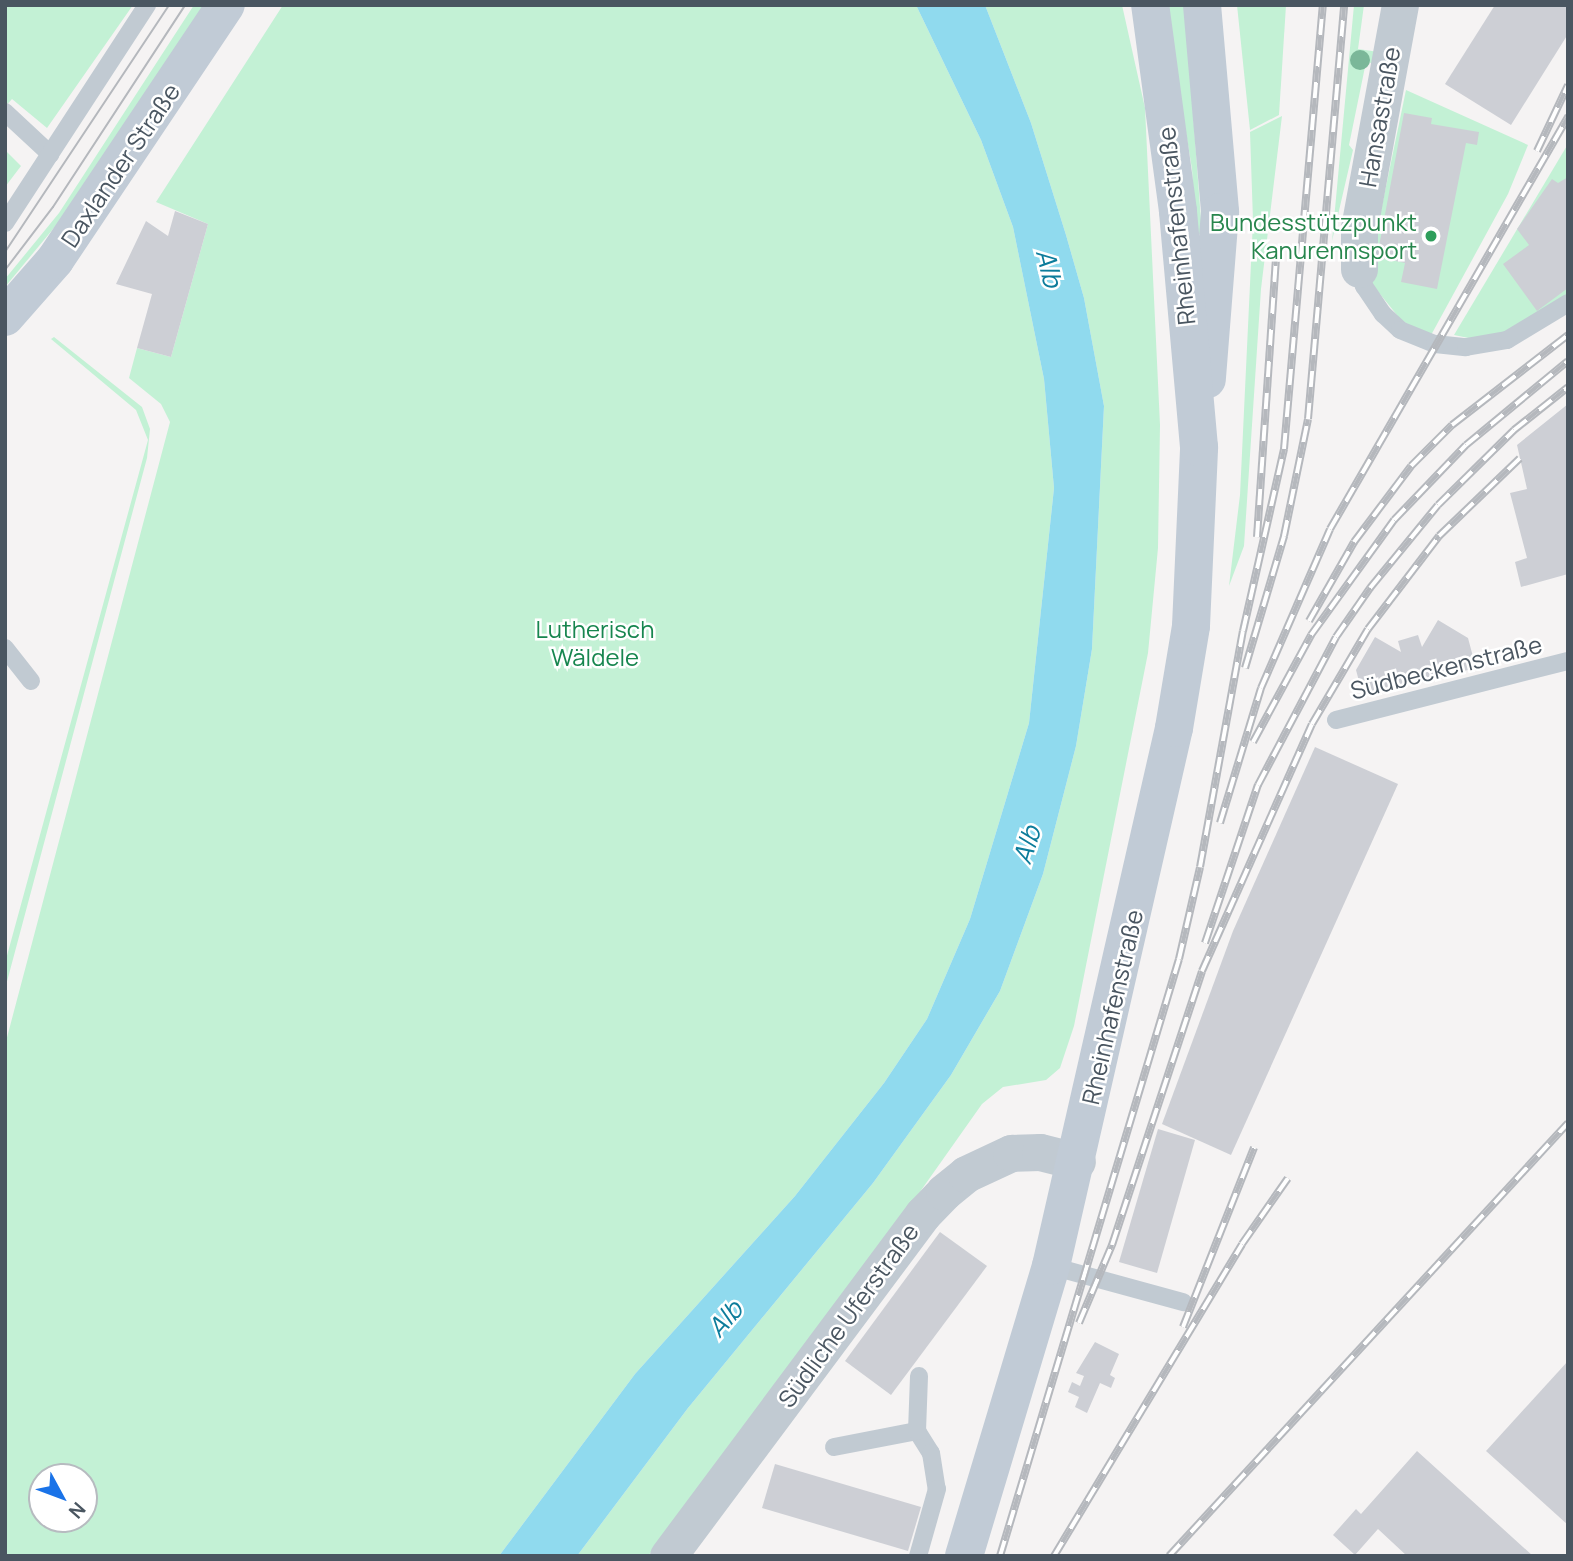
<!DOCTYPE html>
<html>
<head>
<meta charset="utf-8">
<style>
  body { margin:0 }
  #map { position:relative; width:1573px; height:1561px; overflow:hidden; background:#f5f3f3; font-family:Manrope,sans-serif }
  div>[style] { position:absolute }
  .green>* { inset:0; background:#c3f1d5 }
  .water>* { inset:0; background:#90daee }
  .building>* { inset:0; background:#cdcfd5 }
  .lane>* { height:18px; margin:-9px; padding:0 9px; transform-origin:9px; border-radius:9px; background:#c1cad2 }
  .street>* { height:37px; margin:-18.5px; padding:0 18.5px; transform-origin:18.5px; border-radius:18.5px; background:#c1cad2 }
  .secondary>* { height:38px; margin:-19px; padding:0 19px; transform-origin:19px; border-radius:19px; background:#c1cbd6 }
  .tram>* { height:2px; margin:-1px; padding:0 1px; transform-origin:1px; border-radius:1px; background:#b5b8bd }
  .rail>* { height:8px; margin-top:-4px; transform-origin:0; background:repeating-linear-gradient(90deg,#fff 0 16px,#b5b8bd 0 32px); box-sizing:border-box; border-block:2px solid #b5b8bd }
  .trees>* { width:20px; height:20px; margin:-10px; border-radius:50%; background:#7bb799 }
  .dots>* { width:19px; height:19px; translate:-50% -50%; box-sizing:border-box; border:4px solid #fff; border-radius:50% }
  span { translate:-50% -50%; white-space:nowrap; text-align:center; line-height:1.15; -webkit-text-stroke:5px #fff; paint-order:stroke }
  .street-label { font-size:24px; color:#4a5661 }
  .leisure-label { font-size:24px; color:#27864d }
  .right { translate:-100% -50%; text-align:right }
  .park-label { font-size:24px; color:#17864f }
  .water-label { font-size:26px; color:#0c7c9b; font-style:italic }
  .frame { position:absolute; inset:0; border:7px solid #4a5661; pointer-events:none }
  .north { position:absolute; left:28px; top:1463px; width:70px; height:70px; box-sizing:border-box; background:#fff; border:2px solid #b7bbc0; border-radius:50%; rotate:131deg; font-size:19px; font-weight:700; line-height:28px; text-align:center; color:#4a5661 }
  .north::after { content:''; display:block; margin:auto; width:24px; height:32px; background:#1a73e8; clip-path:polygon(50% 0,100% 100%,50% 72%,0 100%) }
</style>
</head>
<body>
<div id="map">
  <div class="green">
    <i style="clip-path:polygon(5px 5px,133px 5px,47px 128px,12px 99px,5px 107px)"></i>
    <i style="clip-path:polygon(194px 5px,204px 5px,58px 223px,5px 287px,5px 279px,59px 213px)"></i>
    <i style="clip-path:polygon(evenodd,283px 5px,916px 5px,981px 140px,1013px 227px,1044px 379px,1054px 488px,1029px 723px,970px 919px,927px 1019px,884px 1083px,795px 1196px,635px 1374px,499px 1556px,5px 1556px,5px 1045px,170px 422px,161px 404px,129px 378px,137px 348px,171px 357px,208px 224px,156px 202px,283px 5px,42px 1477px,84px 1477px,84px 1519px,42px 1519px,42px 1477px)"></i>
    <i style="clip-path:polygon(985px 5px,1122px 5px,1145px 108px,1160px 425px,1158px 548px,1148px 653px,1074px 1026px,1060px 1068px,1046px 1080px,1003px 1087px,982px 1104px,840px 1305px,648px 1556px,577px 1556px,688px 1408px,873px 1183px,951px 1075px,1000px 991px,1043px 874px,1076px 746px,1092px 649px,1104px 406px,1084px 298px,1066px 235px,1031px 123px)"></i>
    <i style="clip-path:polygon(1165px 5px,1185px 5px,1202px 234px,1196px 234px,1192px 169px)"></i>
    <i style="clip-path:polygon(1237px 5px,1286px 5px,1279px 115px,1250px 130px)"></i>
    <i style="clip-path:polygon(1354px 5px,1364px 5px,1358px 49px,1379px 52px,1376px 64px,1366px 62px,1349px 145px,1353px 150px,1332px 241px)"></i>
    <i style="clip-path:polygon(1406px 90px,1528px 145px,1508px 194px,1430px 337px,1401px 320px,1367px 278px)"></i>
    <i style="clip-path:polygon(1282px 116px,1261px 289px,1244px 546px,1229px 586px,1240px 495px,1253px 221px,1250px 132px)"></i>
    <i style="clip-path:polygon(1568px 144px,1568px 298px,1511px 332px,1483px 341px,1454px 335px)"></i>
    <i style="clip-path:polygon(5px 150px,21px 166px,5px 187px)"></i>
    <i style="clip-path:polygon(54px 337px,142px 407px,150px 429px,147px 458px,5px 989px,5px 963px,148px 440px,136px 410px,51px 339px)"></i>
  </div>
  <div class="water">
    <i style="clip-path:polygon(916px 5px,985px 5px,1031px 123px,1066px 235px,1084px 298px,1104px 406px,1092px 649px,1076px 746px,1043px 874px,1000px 991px,951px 1075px,873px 1183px,688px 1408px,577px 1556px,499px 1556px,635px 1374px,795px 1196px,884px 1083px,927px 1019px,970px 919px,1029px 723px,1054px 488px,1044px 379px,1013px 227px,981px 140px)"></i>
  </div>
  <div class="building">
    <i style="clip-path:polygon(1495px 5px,1568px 5px,1568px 34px,1511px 125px,1445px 84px)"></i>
    <i style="clip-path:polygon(1404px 113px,1432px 118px,1431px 124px,1479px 132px,1477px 145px,1466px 143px,1437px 289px,1401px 282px,1405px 263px,1377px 257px)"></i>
    <i style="clip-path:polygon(1568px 177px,1568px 288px,1537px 311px,1503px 264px,1529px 245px,1517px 229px,1552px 179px,1558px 183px)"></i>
    <i style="clip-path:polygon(175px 211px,208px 224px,171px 357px,137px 348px,152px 294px,116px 284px,146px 221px,168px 236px)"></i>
    <i style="clip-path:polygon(1568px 404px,1568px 574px,1521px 587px,1515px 562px,1527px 558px,1510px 493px,1527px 489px,1517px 445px)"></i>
    <i style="clip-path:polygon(1438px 620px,1468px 638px,1476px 668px,1363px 696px,1356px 670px,1375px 637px,1401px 652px,1398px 641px,1418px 635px,1422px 647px)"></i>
    <i style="clip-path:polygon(1315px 747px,1398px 784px,1231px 1155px,1162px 1124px,1233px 931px)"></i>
    <i style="clip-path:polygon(1158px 1129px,1195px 1140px,1157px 1273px,1119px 1262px)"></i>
    <i style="clip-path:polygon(940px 1232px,987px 1266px,891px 1395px,845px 1361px)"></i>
    <i style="clip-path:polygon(1095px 1342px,1119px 1354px,1110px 1375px,1115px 1378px,1111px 1388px,1100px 1383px,1087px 1413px,1075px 1407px,1079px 1397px,1068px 1392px,1072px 1382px,1080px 1386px,1084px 1376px,1076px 1373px)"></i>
    <i style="clip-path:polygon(1568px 1361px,1568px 1525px,1486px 1451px)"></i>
    <i style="clip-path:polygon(1417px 1451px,1533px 1556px,1407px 1556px,1378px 1529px,1355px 1555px,1333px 1535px,1356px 1509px,1361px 1514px)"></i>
    <i style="clip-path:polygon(775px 1464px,921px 1507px,908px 1551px,762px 1508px)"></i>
  </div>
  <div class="lane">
    <i style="left:5px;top:112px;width:62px;rotate:43deg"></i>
    <i style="left:5px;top:223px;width:260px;rotate:-56.9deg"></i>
    <i style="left:1359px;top:269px;width:18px;rotate:74deg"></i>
    <i style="left:1364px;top:286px;width:34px;rotate:56deg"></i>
    <i style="left:1383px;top:314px;width:23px;rotate:43deg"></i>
    <i style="left:1400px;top:330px;width:38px;rotate:22deg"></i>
    <i style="left:1435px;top:344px;width:31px;rotate:6deg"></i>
    <i style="left:1466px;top:347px;width:42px;rotate:-9.7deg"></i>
    <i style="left:1507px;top:340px;width:71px;rotate:-31.2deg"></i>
    <i style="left:5px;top:648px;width:42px;rotate:51.8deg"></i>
    <i style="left:1336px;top:720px;width:239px;rotate:-14.3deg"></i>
    <i style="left:1051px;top:1266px;width:137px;rotate:15.3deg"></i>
    <i style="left:917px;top:1431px;width:26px;rotate:58deg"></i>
    <i style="left:931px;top:1453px;width:36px;rotate:81deg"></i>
    <i style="left:937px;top:1489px;width:70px;rotate:105.8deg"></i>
    <i style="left:834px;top:1447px;width:85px;rotate:-10.9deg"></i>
    <i style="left:917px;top:1431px;width:55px;rotate:-87.9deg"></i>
  </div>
  <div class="street">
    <i style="left:1359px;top:269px;width:41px;rotate:-90deg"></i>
    <i style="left:1359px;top:228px;width:227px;rotate:-79.6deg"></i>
    <i style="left:668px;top:1556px;width:427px;rotate:-53.3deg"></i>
    <i style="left:923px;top:1214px;width:30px;rotate:-46deg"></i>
    <i style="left:944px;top:1192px;width:28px;rotate:-39deg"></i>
    <i style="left:966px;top:1174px;width:50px;rotate:-25deg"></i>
    <i style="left:1011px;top:1153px;width:29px;rotate:-2deg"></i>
    <i style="left:1040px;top:1152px;width:38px;rotate:14deg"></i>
  </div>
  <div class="secondary">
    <i style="left:1202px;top:5px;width:208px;rotate:85deg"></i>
    <i style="left:1220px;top:212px;width:168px;rotate:94.5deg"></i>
    <i style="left:5px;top:317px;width:76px;rotate:-48.7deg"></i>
    <i style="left:55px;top:260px;width:307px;rotate:-56.2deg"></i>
    <i style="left:964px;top:1556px;width:303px;rotate:-73.3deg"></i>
    <i style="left:1051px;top:1266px;width:552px;rotate:-77.12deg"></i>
    <i style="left:1174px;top:728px;width:103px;rotate:-80.5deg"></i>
    <i style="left:1191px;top:626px;width:179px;rotate:-87.4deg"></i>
    <i style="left:1199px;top:447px;width:237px;rotate:-95.1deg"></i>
    <i style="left:1178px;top:211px;width:208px;rotate:-97.7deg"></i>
  </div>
  <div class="tram">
    <i style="left:5px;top:252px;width:296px;rotate:-56.4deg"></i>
    <i style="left:5px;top:270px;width:79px;rotate:-52.7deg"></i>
    <i style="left:53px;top:207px;width:241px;rotate:-56.8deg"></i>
  </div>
  <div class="rail">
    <i style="left:1537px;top:151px;width:73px;rotate:-64.8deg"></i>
    <i style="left:1257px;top:537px;width:278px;rotate:-86.1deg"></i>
    <i style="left:1309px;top:621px;width:91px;rotate:-60.3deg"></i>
    <i style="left:1354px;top:542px;width:95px;rotate:-53.1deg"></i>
    <i style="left:1411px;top:466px;width:58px;rotate:-45deg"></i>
    <i style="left:1452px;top:425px;width:147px;rotate:-37.8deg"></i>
    <i style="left:1245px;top:668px;width:138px;rotate:-73.5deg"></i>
    <i style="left:1284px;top:536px;width:119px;rotate:-78.4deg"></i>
    <i style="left:1308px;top:419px;width:416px;rotate:-85deg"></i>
    <i style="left:1253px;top:742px;width:122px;rotate:-61.5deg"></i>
    <i style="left:1311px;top:635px;width:142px;rotate:-54.2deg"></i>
    <i style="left:1394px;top:520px;width:104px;rotate:-46.2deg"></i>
    <i style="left:1466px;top:445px;width:132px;rotate:-39.5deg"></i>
    <i style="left:1220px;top:823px;width:141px;rotate:-73.1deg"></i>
    <i style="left:1261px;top:688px;width:173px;rotate:-66.5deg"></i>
    <i style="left:1330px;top:529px;width:477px;rotate:-60deg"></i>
    <i style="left:1205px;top:943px;width:167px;rotate:-71.5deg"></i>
    <i style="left:1258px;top:785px;width:167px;rotate:-62.2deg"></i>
    <i style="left:1336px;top:637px;width:60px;rotate:-55.2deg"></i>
    <i style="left:1370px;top:588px;width:107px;rotate:-50.7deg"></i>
    <i style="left:1438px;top:505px;width:107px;rotate:-44.6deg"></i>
    <i style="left:1514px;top:430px;width:69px;rotate:-38.5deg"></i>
    <i style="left:1079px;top:1323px;width:85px;rotate:-67.1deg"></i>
    <i style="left:1112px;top:1245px;width:288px;rotate:-71.8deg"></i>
    <i style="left:1202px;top:971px;width:270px;rotate:-66deg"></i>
    <i style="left:1312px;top:724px;width:110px;rotate:-59.5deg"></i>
    <i style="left:1368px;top:629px;width:117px;rotate:-52.6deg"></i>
    <i style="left:1439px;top:536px;width:112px;rotate:-43.9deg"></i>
    <i style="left:1183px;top:1327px;width:193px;rotate:-68.4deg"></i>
    <i style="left:1000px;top:1556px;width:623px;rotate:-73.31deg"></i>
    <i style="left:1179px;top:959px;width:94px;rotate:-77.1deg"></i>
    <i style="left:1200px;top:867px;width:240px;rotate:-79.7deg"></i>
    <i style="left:1243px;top:631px;width:187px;rotate:-77.3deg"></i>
    <i style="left:1284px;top:449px;width:446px;rotate:-85deg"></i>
    <i style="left:1054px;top:1556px;width:364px;rotate:-58.9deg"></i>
    <i style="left:1242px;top:1244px;width:80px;rotate:-55.1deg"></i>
    <i style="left:1169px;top:1556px;width:589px;rotate:-47.34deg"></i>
  </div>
  <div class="trees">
    <i style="left:1360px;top:60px"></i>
  </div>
  <div class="dots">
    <i style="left:1431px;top:236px;background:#2e9e5b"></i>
  </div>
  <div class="street-label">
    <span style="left:1379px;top:117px;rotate:-80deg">Hansastraße</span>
    <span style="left:120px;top:165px;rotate:-56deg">Daxlander Straße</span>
    <span style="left:1176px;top:226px;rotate:-96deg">Rheinhafenstraße</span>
    <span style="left:1446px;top:667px;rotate:-14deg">Südbeckenstraße</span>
    <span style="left:1112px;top:1007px;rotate:-77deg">Rheinhafenstraße</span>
    <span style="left:848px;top:1315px;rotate:-54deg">Südliche Uferstraße</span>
  </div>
  <div class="leisure-label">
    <span class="right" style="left:1417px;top:236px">Bundesstützpunkt<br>Kanurennsport</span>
  </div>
  <div class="park-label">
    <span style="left:595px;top:643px">Lutherisch<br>Wäldele</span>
  </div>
  <div class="water-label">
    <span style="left:1049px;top:268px;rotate:76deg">Alb</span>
    <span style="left:1027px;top:845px;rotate:-73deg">Alb</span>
    <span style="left:725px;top:1319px;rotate:-49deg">Alb</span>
  </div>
  <div class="frame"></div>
  <div class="north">N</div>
</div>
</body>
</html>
